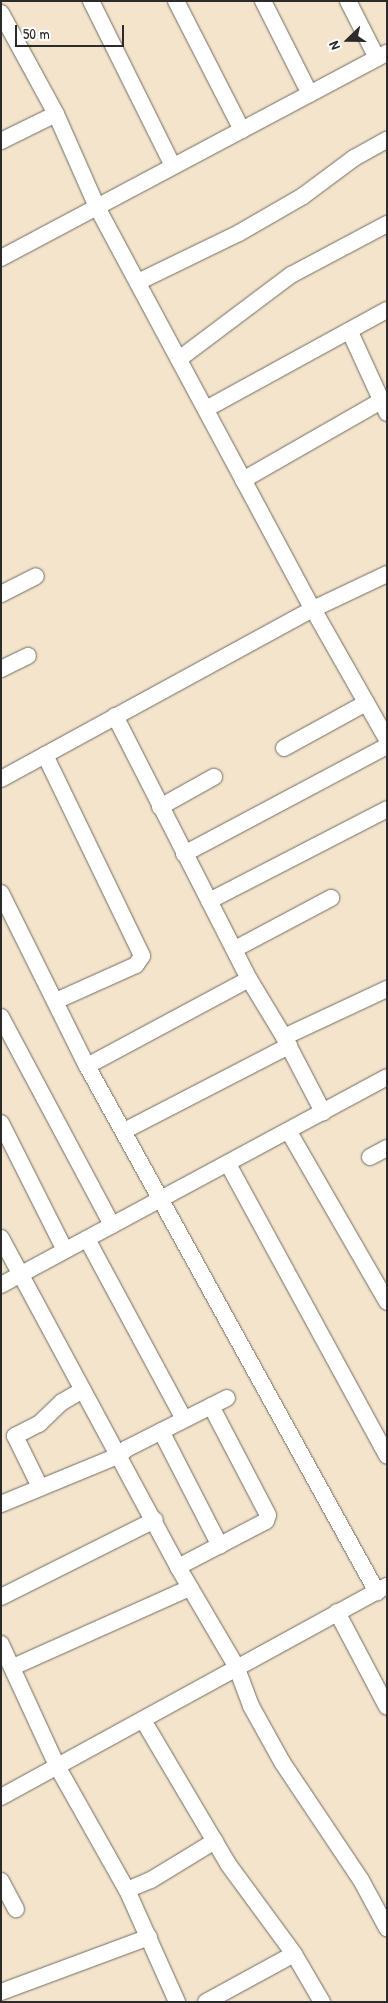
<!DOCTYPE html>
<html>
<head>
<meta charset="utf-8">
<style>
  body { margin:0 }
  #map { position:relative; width:388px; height:2003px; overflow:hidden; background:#f4e4cb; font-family:"Patrick Hand",sans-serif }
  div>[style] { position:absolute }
  .roads { filter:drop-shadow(0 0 1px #716c63) drop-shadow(0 0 1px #716c63) }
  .minor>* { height:16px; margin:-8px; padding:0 8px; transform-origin:8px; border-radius:8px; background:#fff }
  span { translate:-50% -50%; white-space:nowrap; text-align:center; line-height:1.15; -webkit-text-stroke:4px #fff; paint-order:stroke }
  .frame { position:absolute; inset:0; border:2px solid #2b2b2b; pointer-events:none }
  .north { position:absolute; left:323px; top:15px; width:50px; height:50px; -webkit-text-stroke:4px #fff; paint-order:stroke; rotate:248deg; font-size:14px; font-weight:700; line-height:20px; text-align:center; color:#2b2b2b }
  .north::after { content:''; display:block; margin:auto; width:18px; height:22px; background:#2b2b2b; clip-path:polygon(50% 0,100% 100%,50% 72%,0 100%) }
  .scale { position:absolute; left:15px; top:25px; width:109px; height:22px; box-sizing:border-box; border:2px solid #2b2b2b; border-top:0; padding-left:6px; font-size:15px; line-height:18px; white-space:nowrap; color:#2b2b2b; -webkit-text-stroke:4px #fff; paint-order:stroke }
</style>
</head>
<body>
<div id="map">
  <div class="roads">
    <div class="minor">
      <i style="left:91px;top:1px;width:184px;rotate:63.6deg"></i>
      <i style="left:176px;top:1px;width:145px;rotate:62.9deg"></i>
      <i style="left:263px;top:1px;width:104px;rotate:63.2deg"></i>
      <i style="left:348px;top:1px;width:64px;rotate:63deg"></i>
      <i style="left:1px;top:13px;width:115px;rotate:61.4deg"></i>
      <i style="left:56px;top:114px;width:102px;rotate:66.2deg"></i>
      <i style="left:97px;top:207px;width:456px;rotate:61.8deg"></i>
      <i style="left:313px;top:609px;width:150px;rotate:60.4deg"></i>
      <i style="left:1px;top:141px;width:61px;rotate:-26.1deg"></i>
      <i style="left:1px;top:258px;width:437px;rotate:-28deg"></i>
      <i style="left:138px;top:282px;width:112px;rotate:-25.9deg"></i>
      <i style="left:239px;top:233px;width:74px;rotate:-30deg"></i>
      <i style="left:303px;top:196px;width:64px;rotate:-36.7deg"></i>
      <i style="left:354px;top:158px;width:38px;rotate:-29deg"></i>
      <i style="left:350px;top:332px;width:89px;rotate:65.4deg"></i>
      <i style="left:179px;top:359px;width:140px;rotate:-36.9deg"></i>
      <i style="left:291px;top:275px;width:109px;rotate:-28deg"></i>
      <i style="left:206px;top:409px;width:206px;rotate:-28.7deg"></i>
      <i style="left:243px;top:480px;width:159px;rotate:-29.8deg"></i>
      <i style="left:1px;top:594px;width:39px;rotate:-27deg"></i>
      <i style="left:1px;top:669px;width:30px;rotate:-26deg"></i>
      <i style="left:115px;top:716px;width:295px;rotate:63deg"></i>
      <i style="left:249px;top:979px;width:68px;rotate:58.9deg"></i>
      <i style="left:284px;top:1037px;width:85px;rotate:62.5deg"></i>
      <i style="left:284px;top:748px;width:94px;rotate:-28.8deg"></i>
      <i style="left:45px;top:755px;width:223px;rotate:64.2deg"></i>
      <i style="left:142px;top:956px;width:11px;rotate:124deg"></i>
      <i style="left:136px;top:965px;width:88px;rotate:155.8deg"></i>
      <i style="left:1px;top:779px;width:355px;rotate:-28.6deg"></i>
      <i style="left:313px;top:609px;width:82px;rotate:-25.3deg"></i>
      <i style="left:160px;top:807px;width:62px;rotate:-29.1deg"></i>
      <i style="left:184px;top:854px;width:230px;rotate:-28deg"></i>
      <i style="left:1px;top:893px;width:193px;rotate:63.6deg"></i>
      <i style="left:87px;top:1066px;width:601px;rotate:61.13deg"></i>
      <i style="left:209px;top:901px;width:200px;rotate:-27.3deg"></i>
      <i style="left:235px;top:949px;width:109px;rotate:-28deg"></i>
      <i style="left:1px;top:1017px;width:236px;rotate:61.9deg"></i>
      <i style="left:284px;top:1037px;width:114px;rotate:-25deg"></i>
      <i style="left:87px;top:1066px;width:184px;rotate:-28.2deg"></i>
      <i style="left:1px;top:1123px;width:142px;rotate:63.3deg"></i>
      <i style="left:124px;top:1131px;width:186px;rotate:-27.3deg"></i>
      <i style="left:289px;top:1132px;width:196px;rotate:60deg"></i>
      <i style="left:370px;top:1157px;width:19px;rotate:-28deg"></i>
      <i style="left:228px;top:1164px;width:332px;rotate:61.4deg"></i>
      <i style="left:1px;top:1238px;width:374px;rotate:61.7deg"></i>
      <i style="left:178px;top:1567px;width:115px;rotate:59.6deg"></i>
      <i style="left:236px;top:1666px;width:43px;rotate:69.4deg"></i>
      <i style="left:251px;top:1706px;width:64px;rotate:61deg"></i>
      <i style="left:282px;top:1762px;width:142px;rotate:56.2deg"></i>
      <i style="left:361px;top:1880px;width:55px;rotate:61.6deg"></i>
      <i style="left:87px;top:1239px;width:204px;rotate:61.7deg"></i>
      <i style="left:1px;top:1285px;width:438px;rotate:-28.3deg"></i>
      <i style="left:161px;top:1431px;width:129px;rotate:62.8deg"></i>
      <i style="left:40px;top:1487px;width:57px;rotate:-116.1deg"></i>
      <i style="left:15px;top:1436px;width:27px;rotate:-27deg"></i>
      <i style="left:39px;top:1424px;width:32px;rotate:-44deg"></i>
      <i style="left:62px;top:1402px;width:24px;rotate:-30deg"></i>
      <i style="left:1px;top:1504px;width:129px;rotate:-22.4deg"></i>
      <i style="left:120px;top:1455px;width:8px;rotate:-45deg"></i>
      <i style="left:126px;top:1449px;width:113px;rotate:-26.8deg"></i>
      <i style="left:178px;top:1567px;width:99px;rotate:-27.6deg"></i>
      <i style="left:266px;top:1521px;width:6px;rotate:-72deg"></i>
      <i style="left:268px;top:1515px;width:123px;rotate:-117.6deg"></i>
      <i style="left:1px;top:1597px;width:172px;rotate:-26.6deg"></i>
      <i style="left:337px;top:1612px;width:107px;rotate:62.2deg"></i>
      <i style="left:1px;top:1644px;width:134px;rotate:65.3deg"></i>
      <i style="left:57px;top:1766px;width:142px;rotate:60.6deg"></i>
      <i style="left:127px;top:1890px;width:123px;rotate:65.9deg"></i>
      <i style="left:13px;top:1667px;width:194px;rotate:-24.1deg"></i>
      <i style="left:143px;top:1720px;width:167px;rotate:59.4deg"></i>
      <i style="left:228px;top:1864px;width:112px;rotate:53.7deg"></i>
      <i style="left:294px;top:1954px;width:56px;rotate:59.7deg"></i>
      <i style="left:1px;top:1797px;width:440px;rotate:-28.7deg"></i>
      <i style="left:1px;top:1881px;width:32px;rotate:62deg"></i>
      <i style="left:127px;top:1890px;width:26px;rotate:-23deg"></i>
      <i style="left:151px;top:1880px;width:75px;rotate:-31.4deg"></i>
      <i style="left:1px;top:1992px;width:158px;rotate:-20.4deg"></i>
      <i style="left:206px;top:2002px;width:100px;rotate:-28.6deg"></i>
    </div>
  </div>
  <div class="frame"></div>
  <div class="north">N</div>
  <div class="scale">50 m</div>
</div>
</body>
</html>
